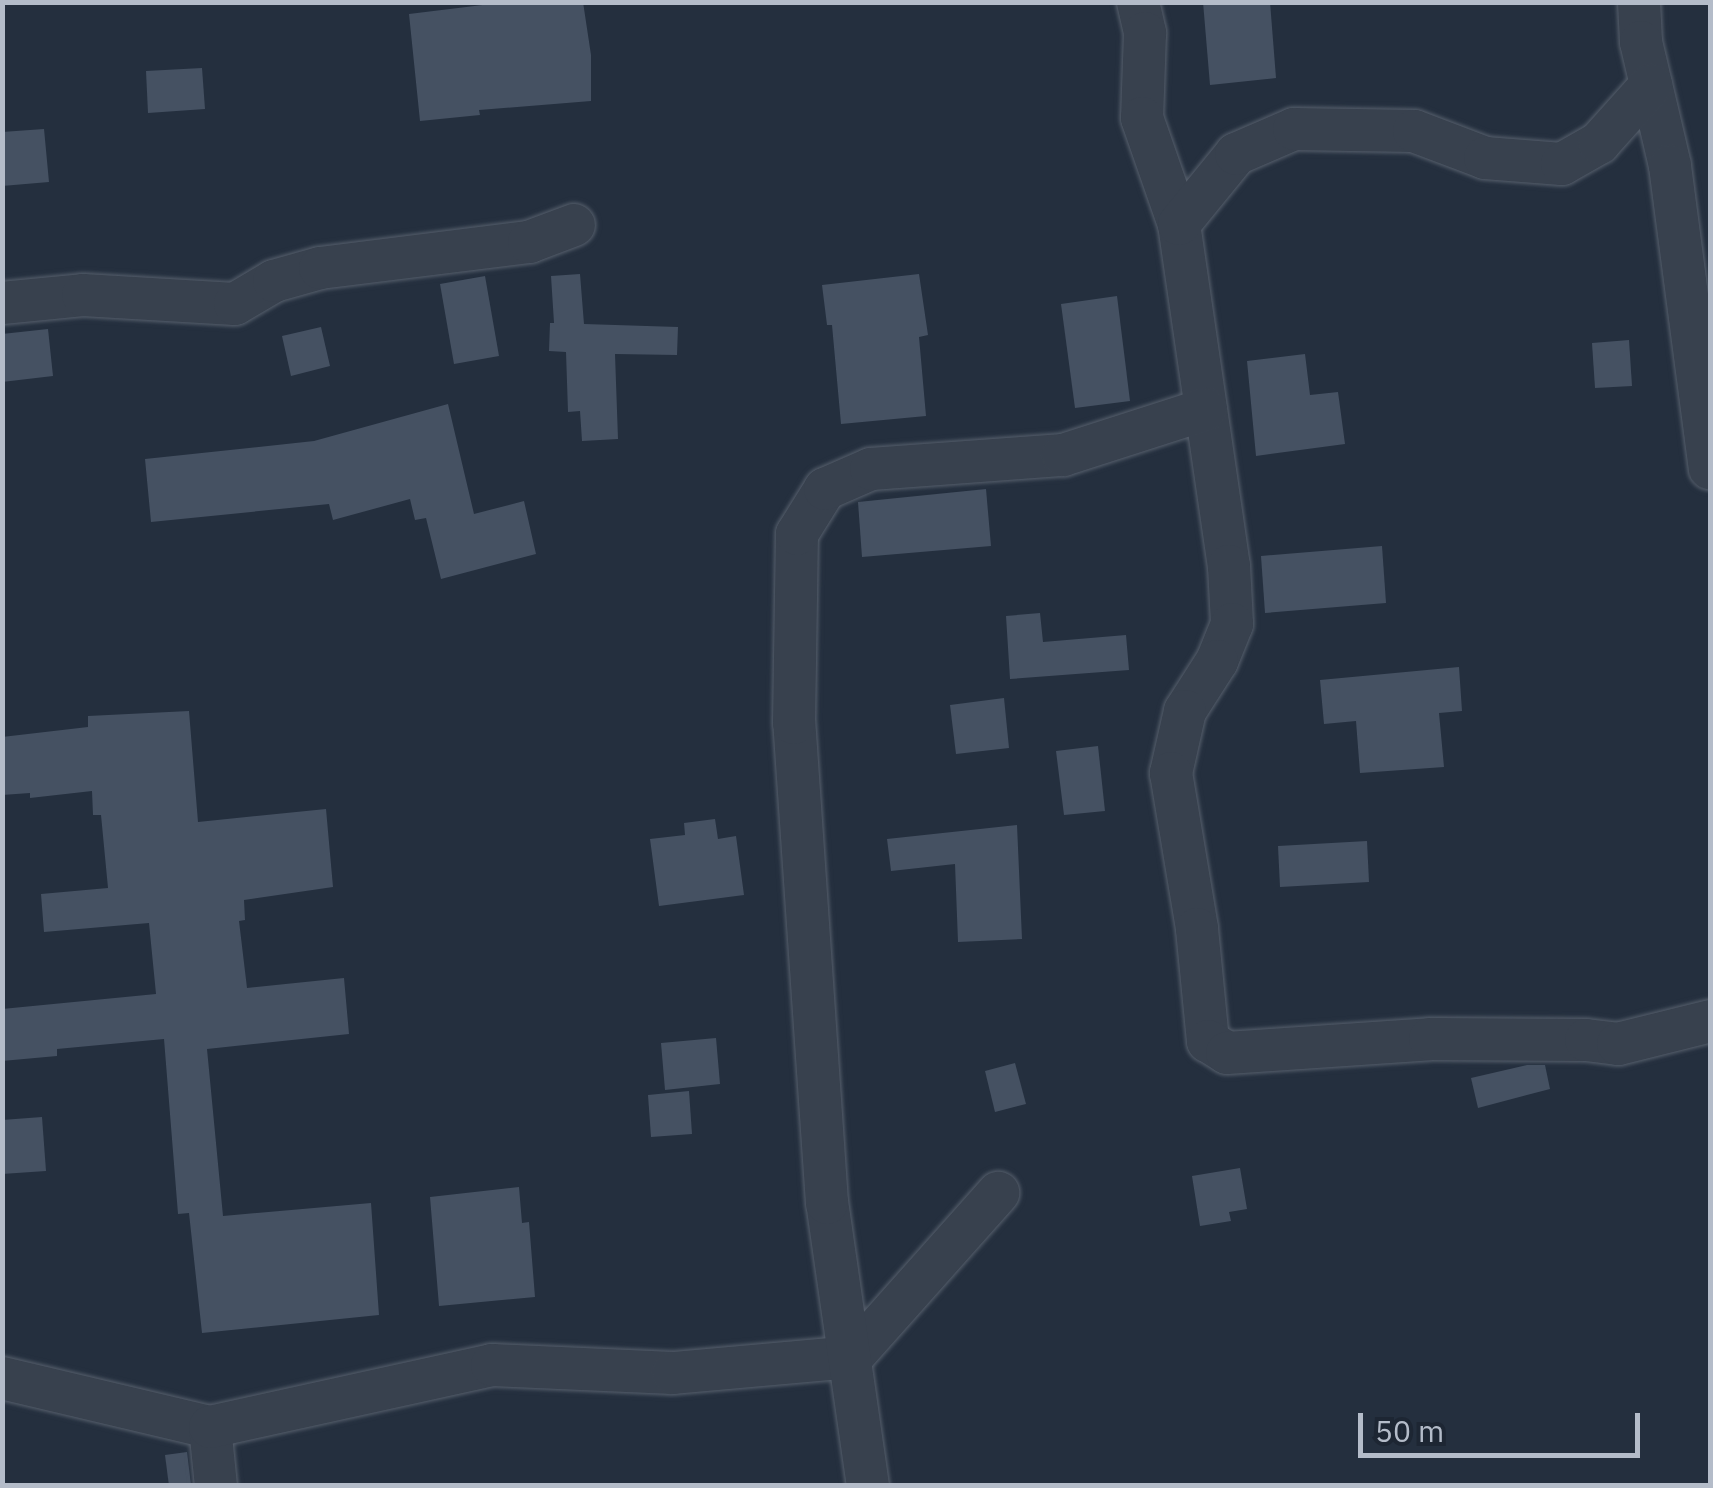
<!DOCTYPE html>
<html>
<head>
<meta charset="utf-8">
<style>
  body { margin:0 }
  #map { position:relative; width:1713px; height:1488px; overflow:hidden; background:#242f3e; font-family:"IBM Plex Sans",sans-serif }
  div>[style] { position:absolute }
  .building>* { inset:0; background:#455162 }
  .roads { filter:drop-shadow(0 0 2px #565f6c) drop-shadow(0 0 2px #565f6c) }
  .street>* { height:42px; margin:-21px; padding:0 21px; transform-origin:21px; border-radius:21px; background:#38414e }
  span { translate:-50% -50%; white-space:nowrap; text-align:center; line-height:1.15; -webkit-text-stroke:8px #1d2633; paint-order:stroke }
  .frame { position:absolute; inset:0; border:5px solid #b4bcc9; pointer-events:none }
  .scale { position:absolute; left:1358px; top:1413px; width:282px; height:45px; box-sizing:border-box; border:5px solid #b4bcc9; border-top:0; padding-left:12px; font-size:30px; line-height:35px; white-space:nowrap; color:#b4bcc9; -webkit-text-stroke:8px #1d2633; paint-order:stroke }
</style>
</head>
<body>
<div id="map">
  <div class="building">
    <i style="clip-path:polygon(507px 2px,583px 2px,591px 55px,591px 101px,479px 110px,480px 115px,420px 121px,409px 14px)"></i>
    <i style="clip-path:polygon(1203px 2px,1270px 2px,1276px 78px,1210px 85px)"></i>
    <i style="clip-path:polygon(202px 68px,205px 109px,148px 113px,146px 71px)"></i>
    <i style="clip-path:polygon(44px 129px,49px 182px,2px 186px,2px 132px)"></i>
    <i style="clip-path:polygon(580px 274px,584px 324px,678px 327px,677px 355px,615px 354px,618px 439px,582px 441px,580px 411px,568px 412px,566px 352px,549px 351px,550px 323px,554px 323px,551px 276px)"></i>
    <i style="clip-path:polygon(919px 274px,928px 335px,919px 337px,926px 416px,841px 424px,832px 325px,827px 325px,822px 285px)"></i>
    <i style="clip-path:polygon(485px 276px,499px 356px,454px 364px,440px 284px)"></i>
    <i style="clip-path:polygon(1117px 296px,1130px 401px,1075px 408px,1061px 304px)"></i>
    <i style="clip-path:polygon(321px 327px,330px 366px,291px 376px,282px 336px)"></i>
    <i style="clip-path:polygon(48px 329px,53px 376px,2px 382px,2px 334px)"></i>
    <i style="clip-path:polygon(1629px 340px,1632px 386px,1595px 388px,1592px 343px)"></i>
    <i style="clip-path:polygon(1305px 354px,1310px 395px,1338px 392px,1345px 444px,1256px 456px,1247px 361px)"></i>
    <i style="clip-path:polygon(448px 404px,474px 514px,524px 501px,536px 554px,441px 579px,426px 518px,415px 520px,410px 499px,333px 520px,329px 504px,151px 522px,145px 459px,314px 441px)"></i>
    <i style="clip-path:polygon(986px 489px,991px 546px,862px 557px,858px 502px)"></i>
    <i style="clip-path:polygon(1382px 546px,1386px 603px,1265px 613px,1261px 556px)"></i>
    <i style="clip-path:polygon(1040px 613px,1043px 642px,1126px 635px,1129px 670px,1010px 679px,1006px 616px)"></i>
    <i style="clip-path:polygon(1459px 667px,1462px 711px,1439px 713px,1444px 767px,1360px 773px,1356px 721px,1324px 724px,1320px 680px)"></i>
    <i style="clip-path:polygon(1004px 698px,1009px 748px,956px 754px,950px 705px)"></i>
    <i style="clip-path:polygon(189px 711px,198px 822px,326px 809px,333px 887px,244px 900px,245px 920px,239px 921px,247px 988px,344px 978px,349px 1034px,207px 1049px,223px 1216px,371px 1203px,379px 1315px,202px 1333px,189px 1213px,178px 1214px,164px 1039px,57px 1049px,57px 1056px,2px 1061px,2px 1009px,156px 994px,149px 923px,44px 932px,41px 894px,108px 888px,101px 815px,93px 815px,92px 791px,30px 798px,30px 793px,2px 795px,2px 737px,88px 727px,88px 716px)"></i>
    <i style="clip-path:polygon(1098px 746px,1105px 811px,1064px 815px,1056px 751px)"></i>
    <i style="clip-path:polygon(715px 819px,718px 839px,736px 836px,744px 895px,659px 906px,650px 839px,685px 835px,684px 823px)"></i>
    <i style="clip-path:polygon(1017px 825px,1022px 939px,958px 942px,955px 864px,891px 871px,887px 839px)"></i>
    <i style="clip-path:polygon(1367px 841px,1369px 882px,1280px 887px,1278px 846px)"></i>
    <i style="clip-path:polygon(716px 1038px,720px 1084px,665px 1090px,661px 1043px)"></i>
    <i style="clip-path:polygon(1015px 1063px,1026px 1104px,995px 1112px,985px 1071px)"></i>
    <i style="clip-path:polygon(1527px 1065px,1545px 1065px,1550px 1089px,1478px 1108px,1471px 1078px)"></i>
    <i style="clip-path:polygon(689px 1091px,692px 1134px,651px 1137px,648px 1095px)"></i>
    <i style="clip-path:polygon(42px 1117px,46px 1171px,2px 1174px,2px 1120px)"></i>
    <i style="clip-path:polygon(1240px 1168px,1247px 1209px,1229px 1212px,1231px 1221px,1200px 1226px,1192px 1176px)"></i>
    <i style="clip-path:polygon(519px 1187px,522px 1223px,529px 1222px,535px 1297px,439px 1306px,430px 1197px)"></i>
    <i style="clip-path:polygon(187px 1452px,191px 1485px,169px 1486px,165px 1455px)"></i>
  </div>
  <div class="roads">
    <div class="street">
      <i style="left:1138px;top:2px;width:32px;rotate:77deg"></i>
      <i style="left:1145px;top:33px;width:85px;rotate:92deg"></i>
      <i style="left:1142px;top:118px;width:112px;rotate:70.8deg"></i>
      <i style="left:1179px;top:224px;width:346px;rotate:81.7deg"></i>
      <i style="left:1229px;top:566px;width:58px;rotate:87deg"></i>
      <i style="left:1232px;top:624px;width:40px;rotate:112deg"></i>
      <i style="left:1217px;top:661px;width:59px;rotate:122.6deg"></i>
      <i style="left:1185px;top:711px;width:64px;rotate:102.7deg"></i>
      <i style="left:1171px;top:773px;width:158px;rotate:80.5deg"></i>
      <i style="left:1197px;top:929px;width:113px;rotate:84.4deg"></i>
      <i style="left:1208px;top:1041px;width:22px;rotate:32deg"></i>
      <i style="left:1227px;top:1053px;width:203px;rotate:-3.9deg"></i>
      <i style="left:1430px;top:1039px;width:156px;rotate:0.4deg"></i>
      <i style="left:1586px;top:1040px;width:32px;rotate:7deg"></i>
      <i style="left:1618px;top:1044px;width:95px;rotate:-14deg"></i>
      <i style="left:1639px;top:2px;width:40px;rotate:87.1deg"></i>
      <i style="left:1641px;top:42px;width:127px;rotate:76.8deg"></i>
      <i style="left:1670px;top:166px;width:305px;rotate:82.5deg"></i>
      <i style="left:1179px;top:224px;width:90px;rotate:-50.8deg"></i>
      <i style="left:1236px;top:154px;width:63px;rotate:-23.3deg"></i>
      <i style="left:1294px;top:129px;width:120px;rotate:1deg"></i>
      <i style="left:1414px;top:131px;width:76px;rotate:20.8deg"></i>
      <i style="left:1485px;top:158px;width:77px;rotate:4.5deg"></i>
      <i style="left:1562px;top:164px;width:43px;rotate:-29.6deg"></i>
      <i style="left:1599px;top:143px;width:78px;rotate:-48.1deg"></i>
      <i style="left:2px;top:303px;width:81px;rotate:-5.6deg"></i>
      <i style="left:83px;top:295px;width:152px;rotate:3.4deg"></i>
      <i style="left:235px;top:304px;width:45px;rotate:-30.5deg"></i>
      <i style="left:274px;top:281px;width:48px;rotate:-15.8deg"></i>
      <i style="left:320px;top:268px;width:211px;rotate:-7.1deg"></i>
      <i style="left:529px;top:242px;width:48px;rotate:-20.7deg"></i>
      <i style="left:2px;top:1378px;width:214px;rotate:13.3deg"></i>
      <i style="left:210px;top:1427px;width:59px;rotate:84.2deg"></i>
      <i style="left:210px;top:1427px;width:289px;rotate:-12.4deg"></i>
      <i style="left:492px;top:1365px;width:181px;rotate:2.5deg"></i>
      <i style="left:673px;top:1373px;width:180px;rotate:-5.1deg"></i>
      <i style="left:852px;top:1357px;width:220px;rotate:-48.3deg"></i>
      <i style="left:868px;top:1486px;width:286px;rotate:-98.2deg"></i>
      <i style="left:827px;top:1203px;width:481px;rotate:-93.9deg"></i>
      <i style="left:794px;top:723px;width:189px;rotate:-89.1deg"></i>
      <i style="left:797px;top:534px;width:53px;rotate:-58.1deg"></i>
      <i style="left:825px;top:489px;width:50px;rotate:-23.5deg"></i>
      <i style="left:871px;top:469px;width:193px;rotate:-4.2deg"></i>
      <i style="left:1063px;top:455px;width:150px;rotate:-17.8deg"></i>
    </div>
  </div>
  <div class="frame"></div>
  <div class="scale">50 m</div>
</div>
</body>
</html>
